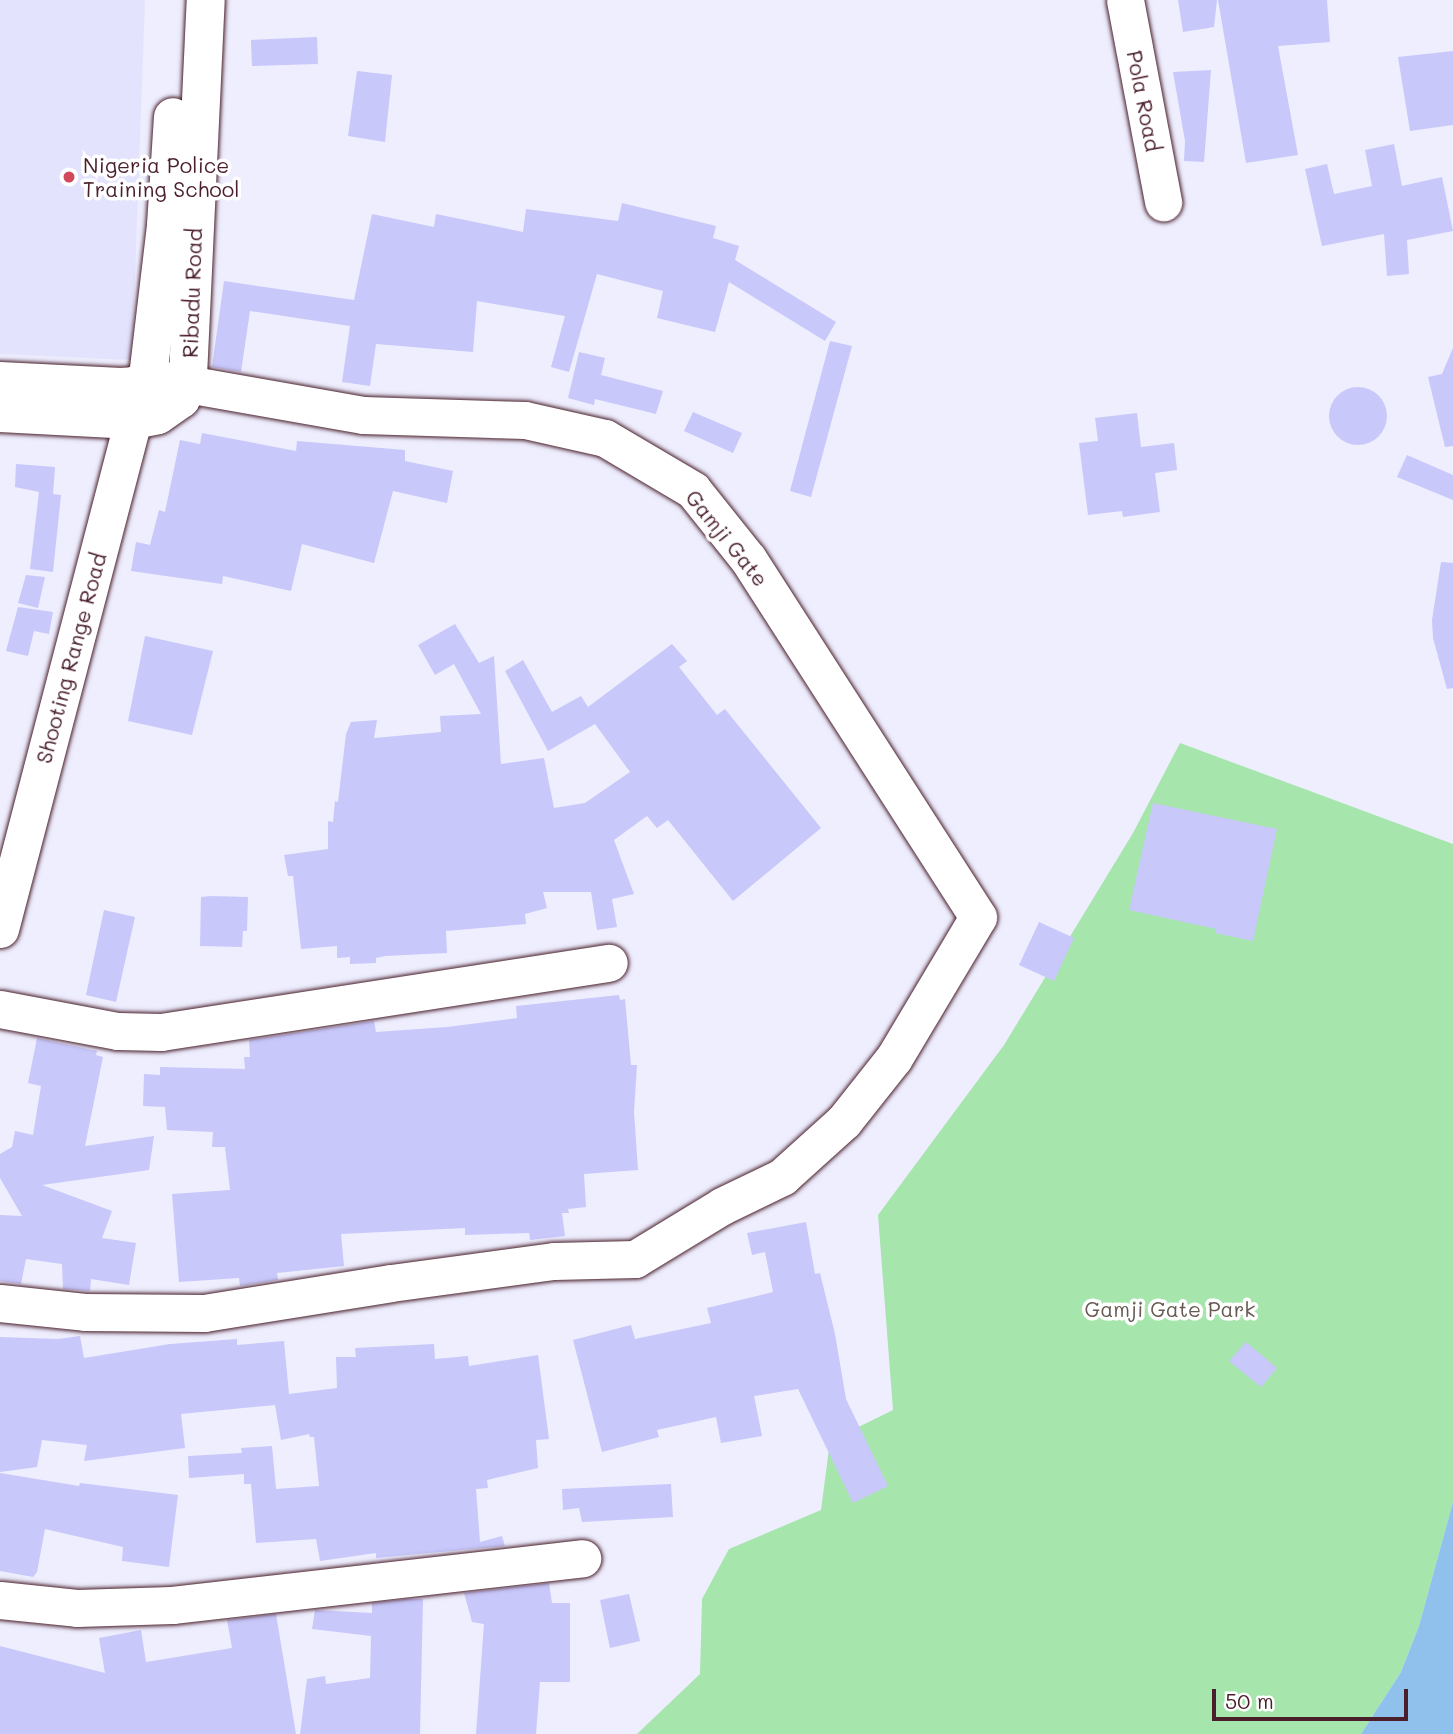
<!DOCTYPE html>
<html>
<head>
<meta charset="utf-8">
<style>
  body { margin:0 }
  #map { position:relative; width:1453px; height:1734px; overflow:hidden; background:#eeeefe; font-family:Mali,sans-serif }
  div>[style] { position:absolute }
  .built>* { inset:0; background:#e3e3fd }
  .green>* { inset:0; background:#a6e5ac }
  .water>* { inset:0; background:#90c1ec }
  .building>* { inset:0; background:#c8c8fb }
  .round { border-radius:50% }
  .roads { filter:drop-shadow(0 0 2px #4a1f2b) drop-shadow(0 0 2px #4a1f2b) }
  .minor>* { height:37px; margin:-18.5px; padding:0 18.5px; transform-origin:18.5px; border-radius:18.5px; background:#fff }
  .major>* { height:38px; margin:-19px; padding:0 19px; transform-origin:19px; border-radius:19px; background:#fff }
  .dots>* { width:19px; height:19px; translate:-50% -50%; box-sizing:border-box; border:4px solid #fff; border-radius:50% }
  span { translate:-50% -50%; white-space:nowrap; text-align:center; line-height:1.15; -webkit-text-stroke:7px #fff; paint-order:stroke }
  .street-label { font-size:21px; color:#4a1f2b }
  .poi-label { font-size:21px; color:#4a1f2b }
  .left { translate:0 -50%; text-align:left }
  .park-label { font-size:21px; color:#665a52 }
  .scale { position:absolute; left:1212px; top:1689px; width:196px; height:32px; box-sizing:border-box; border:4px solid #4a1f2b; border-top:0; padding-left:9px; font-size:21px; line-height:24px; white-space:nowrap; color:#4a1f2b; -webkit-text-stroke:5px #fff; paint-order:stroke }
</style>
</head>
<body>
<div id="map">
  <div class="built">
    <i style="clip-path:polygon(0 0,145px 0,132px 360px,0 354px)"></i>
  </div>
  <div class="green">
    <i style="clip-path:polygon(1180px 743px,1453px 844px,1453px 1502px,1419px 1626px,1401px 1672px,1361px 1734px,637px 1734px,700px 1674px,702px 1599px,729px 1549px,821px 1510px,830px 1441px,893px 1410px,878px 1215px,1004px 1045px,1133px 833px)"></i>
  </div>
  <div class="water">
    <i style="clip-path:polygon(1453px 1502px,1453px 1734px,1361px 1734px,1401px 1672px,1419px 1626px)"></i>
  </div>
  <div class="building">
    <i style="clip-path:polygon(1178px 0,1217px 0,1214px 27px,1183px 32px)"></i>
    <i style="clip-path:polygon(1218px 0,1327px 0,1330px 42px,1278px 46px,1298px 155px,1246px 163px)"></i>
    <i style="clip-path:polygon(317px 37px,318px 64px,252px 66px,251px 40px)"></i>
    <i style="clip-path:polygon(1453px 51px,1453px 125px,1410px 131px,1398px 57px)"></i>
    <i style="clip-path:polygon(1211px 70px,1204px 162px,1184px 161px,1185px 141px,1173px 72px)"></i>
    <i style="clip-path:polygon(357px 71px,392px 75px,385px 142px,348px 136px)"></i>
    <i style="clip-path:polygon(1394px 144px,1402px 186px,1442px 177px,1453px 231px,1407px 240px,1409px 274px,1387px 276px,1384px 234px,1322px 246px,1305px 169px,1327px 164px,1334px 194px,1372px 186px,1365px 150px)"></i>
    <i style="clip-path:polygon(622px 203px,716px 226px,713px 238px,739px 246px,735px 260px,836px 322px,825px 341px,729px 282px,715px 332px,657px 318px,663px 291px,597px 274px,569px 372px,551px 367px,565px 316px,477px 301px,473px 352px,376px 344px,370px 386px,342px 382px,350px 326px,250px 311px,241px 372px,212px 367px,224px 281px,354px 300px,372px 214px,434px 227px,436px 214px,523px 232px,526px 209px,618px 221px)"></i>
    <i style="clip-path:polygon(830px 341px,852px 346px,811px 497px,790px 491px)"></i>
    <i style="clip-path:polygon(1453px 348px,1453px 446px,1445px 447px,1428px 377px,1442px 374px)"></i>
    <i style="clip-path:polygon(579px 352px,605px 358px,601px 375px,663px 391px,656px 414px,595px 399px,594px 405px,568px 398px)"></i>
    <i class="round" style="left:1329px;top:387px;width:58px;height:58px"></i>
    <i style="clip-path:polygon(693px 412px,742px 433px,733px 453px,684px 431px)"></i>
    <i style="clip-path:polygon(1137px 413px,1141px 447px,1174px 443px,1177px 470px,1155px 473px,1160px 512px,1123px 517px,1122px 511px,1088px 515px,1079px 443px,1098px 441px,1095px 418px)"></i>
    <i style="clip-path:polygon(202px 433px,296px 451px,297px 441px,405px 450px,405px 461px,453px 471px,447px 503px,393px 491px,374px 563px,302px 544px,291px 591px,223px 576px,222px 584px,131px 571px,136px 542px,150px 545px,159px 510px,165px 512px,180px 440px,200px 444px)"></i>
    <i style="clip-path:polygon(1407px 455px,1453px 475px,1453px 500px,1397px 477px)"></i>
    <i style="clip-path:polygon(16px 464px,55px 467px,53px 494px,61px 495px,53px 572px,30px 569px,39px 492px,15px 487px)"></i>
    <i style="clip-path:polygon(1441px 562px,1453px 563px,1453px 688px,1447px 689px,1433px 638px,1432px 620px)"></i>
    <i style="clip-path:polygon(26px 575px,45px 577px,38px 608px,18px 603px)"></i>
    <i style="clip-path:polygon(18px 607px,53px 612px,49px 634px,34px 631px,28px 656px,6px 651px)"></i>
    <i style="clip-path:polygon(455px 624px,479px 663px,494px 656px,501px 764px,544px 758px,554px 808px,585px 803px,630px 772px,595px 724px,548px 751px,505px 671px,523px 660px,552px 712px,581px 696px,588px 707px,672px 644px,687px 661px,679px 667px,717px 715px,725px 709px,821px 828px,733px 901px,668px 820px,657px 828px,647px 816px,614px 840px,634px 894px,612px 899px,617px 927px,597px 930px,591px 892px,543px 892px,547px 908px,525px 914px,526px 924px,446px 931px,447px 953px,385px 956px,376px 958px,376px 963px,350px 964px,350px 957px,337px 958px,337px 946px,301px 949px,293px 876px,288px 876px,284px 855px,328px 849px,328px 821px,333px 822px,335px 801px,338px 802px,346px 734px,351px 722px,377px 720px,374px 738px,441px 732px,440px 716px,481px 714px,454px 664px,435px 675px,418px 645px)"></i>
    <i style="clip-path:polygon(145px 636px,213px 651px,192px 735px,128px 721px)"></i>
    <i style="clip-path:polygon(1153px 803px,1277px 829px,1253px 941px,1215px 933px,1216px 929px,1129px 910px)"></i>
    <i style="clip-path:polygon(211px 896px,248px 897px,247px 931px,243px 931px,242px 947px,200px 946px,201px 897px)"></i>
    <i style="clip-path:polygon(104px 910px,135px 917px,116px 1002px,86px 995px)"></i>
    <i style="clip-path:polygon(1039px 922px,1074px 938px,1054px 981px,1019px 965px)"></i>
    <i style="clip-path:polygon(619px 995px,620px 1000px,625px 999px,631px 1065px,637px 1065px,634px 1112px,638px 1170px,584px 1174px,586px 1207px,568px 1209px,569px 1213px,562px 1213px,565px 1236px,530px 1240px,529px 1233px,465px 1235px,465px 1228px,341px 1234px,344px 1266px,277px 1273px,278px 1280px,240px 1286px,239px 1278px,179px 1282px,172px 1194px,230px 1190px,225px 1147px,212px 1147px,213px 1132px,167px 1130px,165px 1107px,143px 1106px,144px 1074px,160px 1075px,160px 1067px,245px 1069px,244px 1057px,250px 1057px,249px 1040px,374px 1021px,376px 1032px,447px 1027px,517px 1018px,516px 1006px)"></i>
    <i style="clip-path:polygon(37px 1038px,97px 1051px,96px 1055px,103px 1057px,85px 1146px,154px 1136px,149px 1170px,42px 1185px,112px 1211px,102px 1238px,136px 1243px,129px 1285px,91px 1279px,90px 1291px,63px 1289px,62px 1264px,26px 1259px,21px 1284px,0 1281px,0 1215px,22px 1216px,0 1178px,0 1154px,12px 1147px,15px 1131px,33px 1135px,41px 1086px,28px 1083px)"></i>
    <i style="clip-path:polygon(806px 1222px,815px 1274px,820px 1273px,835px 1334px,846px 1399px,888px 1486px,853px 1503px,798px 1389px,754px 1396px,762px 1436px,721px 1443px,716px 1417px,657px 1430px,659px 1437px,602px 1452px,573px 1340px,631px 1325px,635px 1339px,711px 1323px,707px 1308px,773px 1292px,765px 1252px,752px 1255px,747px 1233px)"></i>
    <i style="clip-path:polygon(80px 1336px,84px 1358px,170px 1344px,237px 1339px,237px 1345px,284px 1341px,289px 1394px,337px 1388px,336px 1357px,356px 1357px,355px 1348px,434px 1344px,435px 1359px,468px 1356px,469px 1366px,538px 1355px,549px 1439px,536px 1440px,538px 1468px,487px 1480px,488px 1488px,476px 1489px,480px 1542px,502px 1536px,505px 1546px,376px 1558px,376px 1553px,320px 1561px,316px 1539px,256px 1543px,251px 1484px,244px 1484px,244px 1474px,189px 1478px,188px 1456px,242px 1453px,241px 1448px,272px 1446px,276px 1489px,319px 1486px,314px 1437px,310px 1437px,309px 1434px,281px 1440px,275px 1405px,181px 1414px,185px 1448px,84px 1461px,87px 1445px,42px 1440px,37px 1467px,0 1472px,0 1337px,58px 1339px)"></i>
    <i style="clip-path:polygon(1246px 1342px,1277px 1368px,1261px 1387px,1229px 1361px)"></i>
    <i style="clip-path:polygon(0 1473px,79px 1486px,80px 1483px,178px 1495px,169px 1567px,122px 1561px,123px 1547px,45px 1529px,37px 1572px,33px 1577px,0 1571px)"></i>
    <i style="clip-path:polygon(671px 1484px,673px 1517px,582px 1522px,579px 1508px,563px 1510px,562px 1489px)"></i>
    <i style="clip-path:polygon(549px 1583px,552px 1603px,570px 1603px,570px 1682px,540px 1682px,536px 1734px,476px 1734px,484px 1624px,472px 1622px,464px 1593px)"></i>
    <i style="clip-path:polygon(629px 1594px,640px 1641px,610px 1648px,600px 1600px)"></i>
    <i style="clip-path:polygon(407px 1599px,423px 1599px,420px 1734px,300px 1734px,307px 1679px,325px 1676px,326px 1684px,370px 1678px,371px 1636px,312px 1629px,315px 1610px,372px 1613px,372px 1603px)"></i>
    <i style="clip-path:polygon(276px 1614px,296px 1734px,0 1734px,0 1646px,105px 1673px,99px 1638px,141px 1630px,146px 1662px,232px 1648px,227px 1620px)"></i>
  </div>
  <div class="roads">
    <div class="minor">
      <i style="left:1125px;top:0;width:206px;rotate:79.3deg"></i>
      <i style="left:0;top:929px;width:526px;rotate:-75.36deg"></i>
      <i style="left:133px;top:420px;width:30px;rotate:-84deg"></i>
      <i style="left:0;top:1009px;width:120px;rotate:10.6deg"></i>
      <i style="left:118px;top:1031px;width:43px;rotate:1.3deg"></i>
      <i style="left:161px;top:1032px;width:453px;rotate:-8.8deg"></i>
      <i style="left:0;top:1303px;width:85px;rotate:6deg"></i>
      <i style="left:85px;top:1312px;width:119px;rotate:0.5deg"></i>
      <i style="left:204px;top:1313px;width:189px;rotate:-9.1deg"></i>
      <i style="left:391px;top:1283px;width:164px;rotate:-7.7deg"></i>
      <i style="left:554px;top:1261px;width:81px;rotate:-1.4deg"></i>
      <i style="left:635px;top:1259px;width:102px;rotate:-31.3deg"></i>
      <i style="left:722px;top:1206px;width:67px;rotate:-25.8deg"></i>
      <i style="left:782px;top:1177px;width:84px;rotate:-42.1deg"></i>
      <i style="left:844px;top:1121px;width:80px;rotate:-51.6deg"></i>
      <i style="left:894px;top:1058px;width:164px;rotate:-59.2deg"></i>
      <i style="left:978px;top:917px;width:426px;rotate:-122.7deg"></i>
      <i style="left:748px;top:559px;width:88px;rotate:-128.6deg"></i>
      <i style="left:693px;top:490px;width:102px;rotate:-149.4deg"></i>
      <i style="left:605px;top:438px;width:82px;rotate:-167.3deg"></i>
      <i style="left:525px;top:420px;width:162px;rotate:-178.2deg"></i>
      <i style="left:363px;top:415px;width:212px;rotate:-170deg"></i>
      <i style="left:0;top:1600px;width:77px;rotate:5.9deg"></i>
      <i style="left:77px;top:1608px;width:95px;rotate:-1.8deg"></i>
      <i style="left:172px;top:1605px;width:413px;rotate:-6.5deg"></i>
    </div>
    <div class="major">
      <i style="left:0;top:381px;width:121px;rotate:2.8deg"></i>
      <i style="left:121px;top:387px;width:15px;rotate:-4deg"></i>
      <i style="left:136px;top:386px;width:15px;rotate:-37deg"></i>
      <i style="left:148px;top:377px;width:153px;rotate:-83.2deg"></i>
      <i style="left:166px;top:225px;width:108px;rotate:-86.3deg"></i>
      <i style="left:0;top:413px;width:133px;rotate:3deg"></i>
      <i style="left:133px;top:420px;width:25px;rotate:-11deg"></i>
      <i style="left:158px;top:415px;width:28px;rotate:-35deg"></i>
      <i style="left:181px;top:399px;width:24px;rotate:-73deg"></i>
      <i style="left:188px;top:376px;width:376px;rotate:-87.3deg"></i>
    </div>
  </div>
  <div class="dots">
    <i style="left:69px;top:177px;background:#d1495b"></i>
  </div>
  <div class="street-label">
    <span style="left:1144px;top:101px;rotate:79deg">Pola Road</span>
    <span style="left:192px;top:293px;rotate:-88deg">Ribadu Road</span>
    <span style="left:727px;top:538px;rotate:51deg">Gamji Gate</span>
    <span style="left:71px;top:658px;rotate:-75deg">Shooting Range Road</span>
  </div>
  <div class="poi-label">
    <span class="left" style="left:83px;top:177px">Nigeria Police<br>Training School</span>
  </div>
  <div class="park-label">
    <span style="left:1170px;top:1309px">Gamji Gate Park</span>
  </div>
  <div class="scale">50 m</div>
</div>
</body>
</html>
